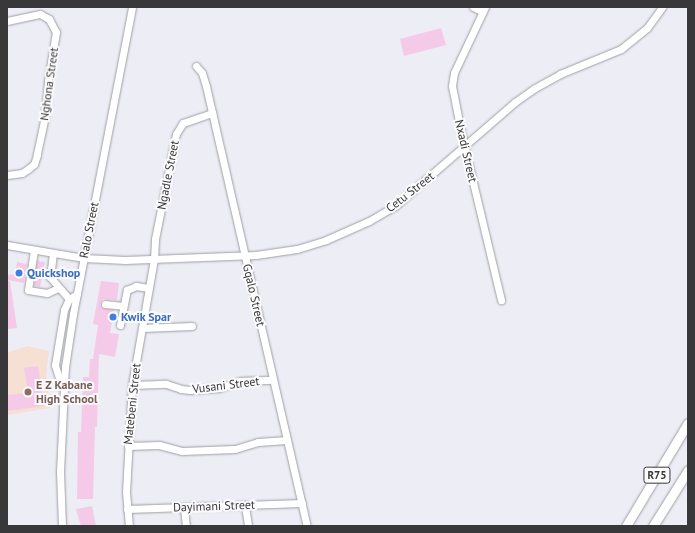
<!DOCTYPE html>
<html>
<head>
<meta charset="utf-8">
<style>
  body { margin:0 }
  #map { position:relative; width:695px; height:533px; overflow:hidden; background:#ededf5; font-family:"PT Sans",sans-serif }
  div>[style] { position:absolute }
  .education>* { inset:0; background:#f6dfd3 }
  .building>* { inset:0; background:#f5cae9 }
  .roads { filter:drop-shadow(0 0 1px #9e9fa5) drop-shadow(0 0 1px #9e9fa5) }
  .minor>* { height:7px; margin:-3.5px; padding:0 3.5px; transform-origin:3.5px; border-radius:3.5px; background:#fff }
  .major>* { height:9px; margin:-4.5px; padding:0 4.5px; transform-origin:4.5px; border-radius:4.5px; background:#fff }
  .dots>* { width:11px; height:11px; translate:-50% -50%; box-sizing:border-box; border:2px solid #fbfbfe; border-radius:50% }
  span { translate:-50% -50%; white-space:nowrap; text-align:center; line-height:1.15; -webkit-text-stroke:4px #fbfbfe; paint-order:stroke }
  .shield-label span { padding:1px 3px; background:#fbfbfe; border:1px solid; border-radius:3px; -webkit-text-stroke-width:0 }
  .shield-label { font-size:11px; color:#38383b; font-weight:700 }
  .street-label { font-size:12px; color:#38383b }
  .shop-label { font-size:12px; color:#366cbe; font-weight:700 }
  .left { translate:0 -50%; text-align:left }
  .education-label { font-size:12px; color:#785e54; font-weight:700 }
  .frame { position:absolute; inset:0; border:8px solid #38383b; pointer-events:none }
</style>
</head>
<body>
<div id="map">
  <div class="education">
    <i style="clip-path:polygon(27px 346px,49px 351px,46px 376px,50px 408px,7px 415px,7px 353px)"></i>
  </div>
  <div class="building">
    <i style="clip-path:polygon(441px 28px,446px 45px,404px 56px,400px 39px)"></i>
    <i style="clip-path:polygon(37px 261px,45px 262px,40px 287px,34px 286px)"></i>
    <i style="clip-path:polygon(17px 262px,27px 264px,24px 283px,7px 280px,7px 275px,15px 274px)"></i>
    <i style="clip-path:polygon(7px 281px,10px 281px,17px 328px,7px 329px)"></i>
    <i style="clip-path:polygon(101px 281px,119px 283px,117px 300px,103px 299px,100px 304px,102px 308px,114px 310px,110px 333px,119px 334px,115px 357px,99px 354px,97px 427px,95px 427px,93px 499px,77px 499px,78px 432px,81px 432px,83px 377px,89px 377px,90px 359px,93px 359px,98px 325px,93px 324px)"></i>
    <i style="clip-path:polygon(38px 366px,44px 406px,7px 411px,7px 395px,28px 393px,24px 368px)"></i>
    <i style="clip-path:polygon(92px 506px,96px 526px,81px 526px,76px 509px)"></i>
  </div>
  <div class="roads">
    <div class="minor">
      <i style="left:473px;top:7px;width:11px;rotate:27deg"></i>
      <i style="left:485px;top:7px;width:73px;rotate:115.2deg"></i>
      <i style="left:454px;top:73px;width:13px;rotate:99deg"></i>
      <i style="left:452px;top:86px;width:47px;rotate:78.9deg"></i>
      <i style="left:461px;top:132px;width:173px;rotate:76.6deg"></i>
      <i style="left:7px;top:21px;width:34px;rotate:-12deg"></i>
      <i style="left:40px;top:14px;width:10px;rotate:29deg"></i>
      <i style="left:49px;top:19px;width:15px;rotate:62deg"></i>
      <i style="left:56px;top:32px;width:50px;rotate:99.3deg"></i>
      <i style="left:48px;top:81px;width:35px;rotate:95deg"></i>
      <i style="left:45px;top:116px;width:40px;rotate:102deg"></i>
      <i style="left:37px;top:155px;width:9px;rotate:108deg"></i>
      <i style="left:34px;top:164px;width:8px;rotate:140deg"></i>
      <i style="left:28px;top:169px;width:7px;rotate:146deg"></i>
      <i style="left:22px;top:173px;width:15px;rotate:172deg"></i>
      <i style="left:196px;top:66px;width:9px;rotate:49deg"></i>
      <i style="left:202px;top:73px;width:14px;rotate:73deg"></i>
      <i style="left:206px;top:86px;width:451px;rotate:77.1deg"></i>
      <i style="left:7px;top:245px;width:78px;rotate:9.6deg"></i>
      <i style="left:84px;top:258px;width:41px;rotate:2.8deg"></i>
      <i style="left:125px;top:260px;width:131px;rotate:-2.2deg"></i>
      <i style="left:256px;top:255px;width:41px;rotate:-8.3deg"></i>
      <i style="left:297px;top:249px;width:30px;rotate:-17deg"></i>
      <i style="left:326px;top:240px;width:47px;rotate:-23.8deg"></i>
      <i style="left:369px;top:221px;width:30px;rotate:-30deg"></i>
      <i style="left:395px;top:206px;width:159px;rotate:-40.9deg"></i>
      <i style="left:515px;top:102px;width:24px;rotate:-35deg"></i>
      <i style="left:535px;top:88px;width:29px;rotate:-29deg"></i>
      <i style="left:560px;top:74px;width:66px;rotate:-22.3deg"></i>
      <i style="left:621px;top:49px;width:33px;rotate:-39deg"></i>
      <i style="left:647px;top:28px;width:26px;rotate:-54deg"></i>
      <i style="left:34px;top:250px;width:40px;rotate:98.5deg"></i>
      <i style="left:28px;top:290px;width:19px;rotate:9deg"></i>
      <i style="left:47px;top:293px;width:12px;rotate:-24deg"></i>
      <i style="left:53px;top:253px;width:24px;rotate:97deg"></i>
      <i style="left:50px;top:277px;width:29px;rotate:49deg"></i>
      <i style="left:105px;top:304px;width:18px;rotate:6deg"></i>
      <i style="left:120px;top:325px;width:36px;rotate:-79deg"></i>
      <i style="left:127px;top:290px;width:10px;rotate:-24deg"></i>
      <i style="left:136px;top:286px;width:13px;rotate:9deg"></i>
      <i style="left:142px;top:328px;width:50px;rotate:-2.3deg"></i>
      <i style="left:132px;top:385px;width:34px;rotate:-2deg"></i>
      <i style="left:166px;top:384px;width:16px;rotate:18deg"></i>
      <i style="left:181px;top:389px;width:9px;rotate:6deg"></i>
      <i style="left:190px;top:390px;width:29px;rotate:-4deg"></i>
      <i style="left:219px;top:388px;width:22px;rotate:-18deg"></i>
      <i style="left:240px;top:381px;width:33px;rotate:-2deg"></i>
      <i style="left:62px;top:387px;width:23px;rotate:-108deg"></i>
      <i style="left:55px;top:365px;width:56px;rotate:-80.7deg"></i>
      <i style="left:64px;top:310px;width:12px;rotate:-66deg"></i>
      <i style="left:69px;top:299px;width:9px;rotate:-32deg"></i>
      <i style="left:128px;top:446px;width:31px;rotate:-2deg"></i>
      <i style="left:159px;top:445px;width:24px;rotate:15deg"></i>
      <i style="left:182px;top:451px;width:53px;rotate:-2.2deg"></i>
      <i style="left:235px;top:449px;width:24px;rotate:-17deg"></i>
      <i style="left:258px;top:442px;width:29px;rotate:-4deg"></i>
      <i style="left:245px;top:506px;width:20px;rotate:81deg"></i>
      <i style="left:184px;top:508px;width:18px;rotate:84deg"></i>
      <i style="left:127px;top:509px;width:175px;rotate:-2deg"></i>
      <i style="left:62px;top:526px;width:54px;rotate:-92.1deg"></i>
      <i style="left:60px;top:472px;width:105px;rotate:-87.3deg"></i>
      <i style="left:65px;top:367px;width:54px;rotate:-81.4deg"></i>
      <i style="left:73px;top:314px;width:313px;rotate:-79.1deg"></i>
      <i style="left:129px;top:526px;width:34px;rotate:-95deg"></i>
      <i style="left:126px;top:492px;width:107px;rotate:-86.8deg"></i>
      <i style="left:132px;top:385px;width:128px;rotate:-80.1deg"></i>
      <i style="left:154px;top:259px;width:20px;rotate:-87deg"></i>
      <i style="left:155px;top:239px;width:107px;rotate:-78.7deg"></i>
      <i style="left:176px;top:134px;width:13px;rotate:-58deg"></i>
      <i style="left:183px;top:123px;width:31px;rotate:-19deg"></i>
    </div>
    <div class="major">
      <i style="left:626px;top:526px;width:120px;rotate:-59deg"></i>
      <i style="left:653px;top:526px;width:66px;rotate:-58deg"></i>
    </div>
  </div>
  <div class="dots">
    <i style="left:19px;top:273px;background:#3f7fe0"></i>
    <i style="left:113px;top:317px;background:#3f7fe0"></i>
    <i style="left:28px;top:392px;background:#8d6e63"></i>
  </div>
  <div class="shield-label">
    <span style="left:657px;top:475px">R75</span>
  </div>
  <div class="street-label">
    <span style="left:49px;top:84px;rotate:-82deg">Nghona Street</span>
    <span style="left:466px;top:151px;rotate:77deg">Nxadi Street</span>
    <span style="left:168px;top:175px;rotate:-79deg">Ngadle Street</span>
    <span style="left:410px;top:192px;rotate:-38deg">Cetu Street</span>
    <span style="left:89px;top:230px;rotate:-79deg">Ralo Street</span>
    <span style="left:254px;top:295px;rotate:77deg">Gqalo Street</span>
    <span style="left:226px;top:385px;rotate:-7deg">Vusani Street</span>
    <span style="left:132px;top:404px;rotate:-84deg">Matebeni Street</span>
    <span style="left:214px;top:506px;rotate:-2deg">Dayimani Street</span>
  </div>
  <div class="shop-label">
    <span class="left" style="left:27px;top:273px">Quickshop</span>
    <span class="left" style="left:121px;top:317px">Kwik Spar</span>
  </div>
  <div class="education-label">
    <span class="left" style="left:36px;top:392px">E Z Kabane<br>High School</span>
  </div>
  <div class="frame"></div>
</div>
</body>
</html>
